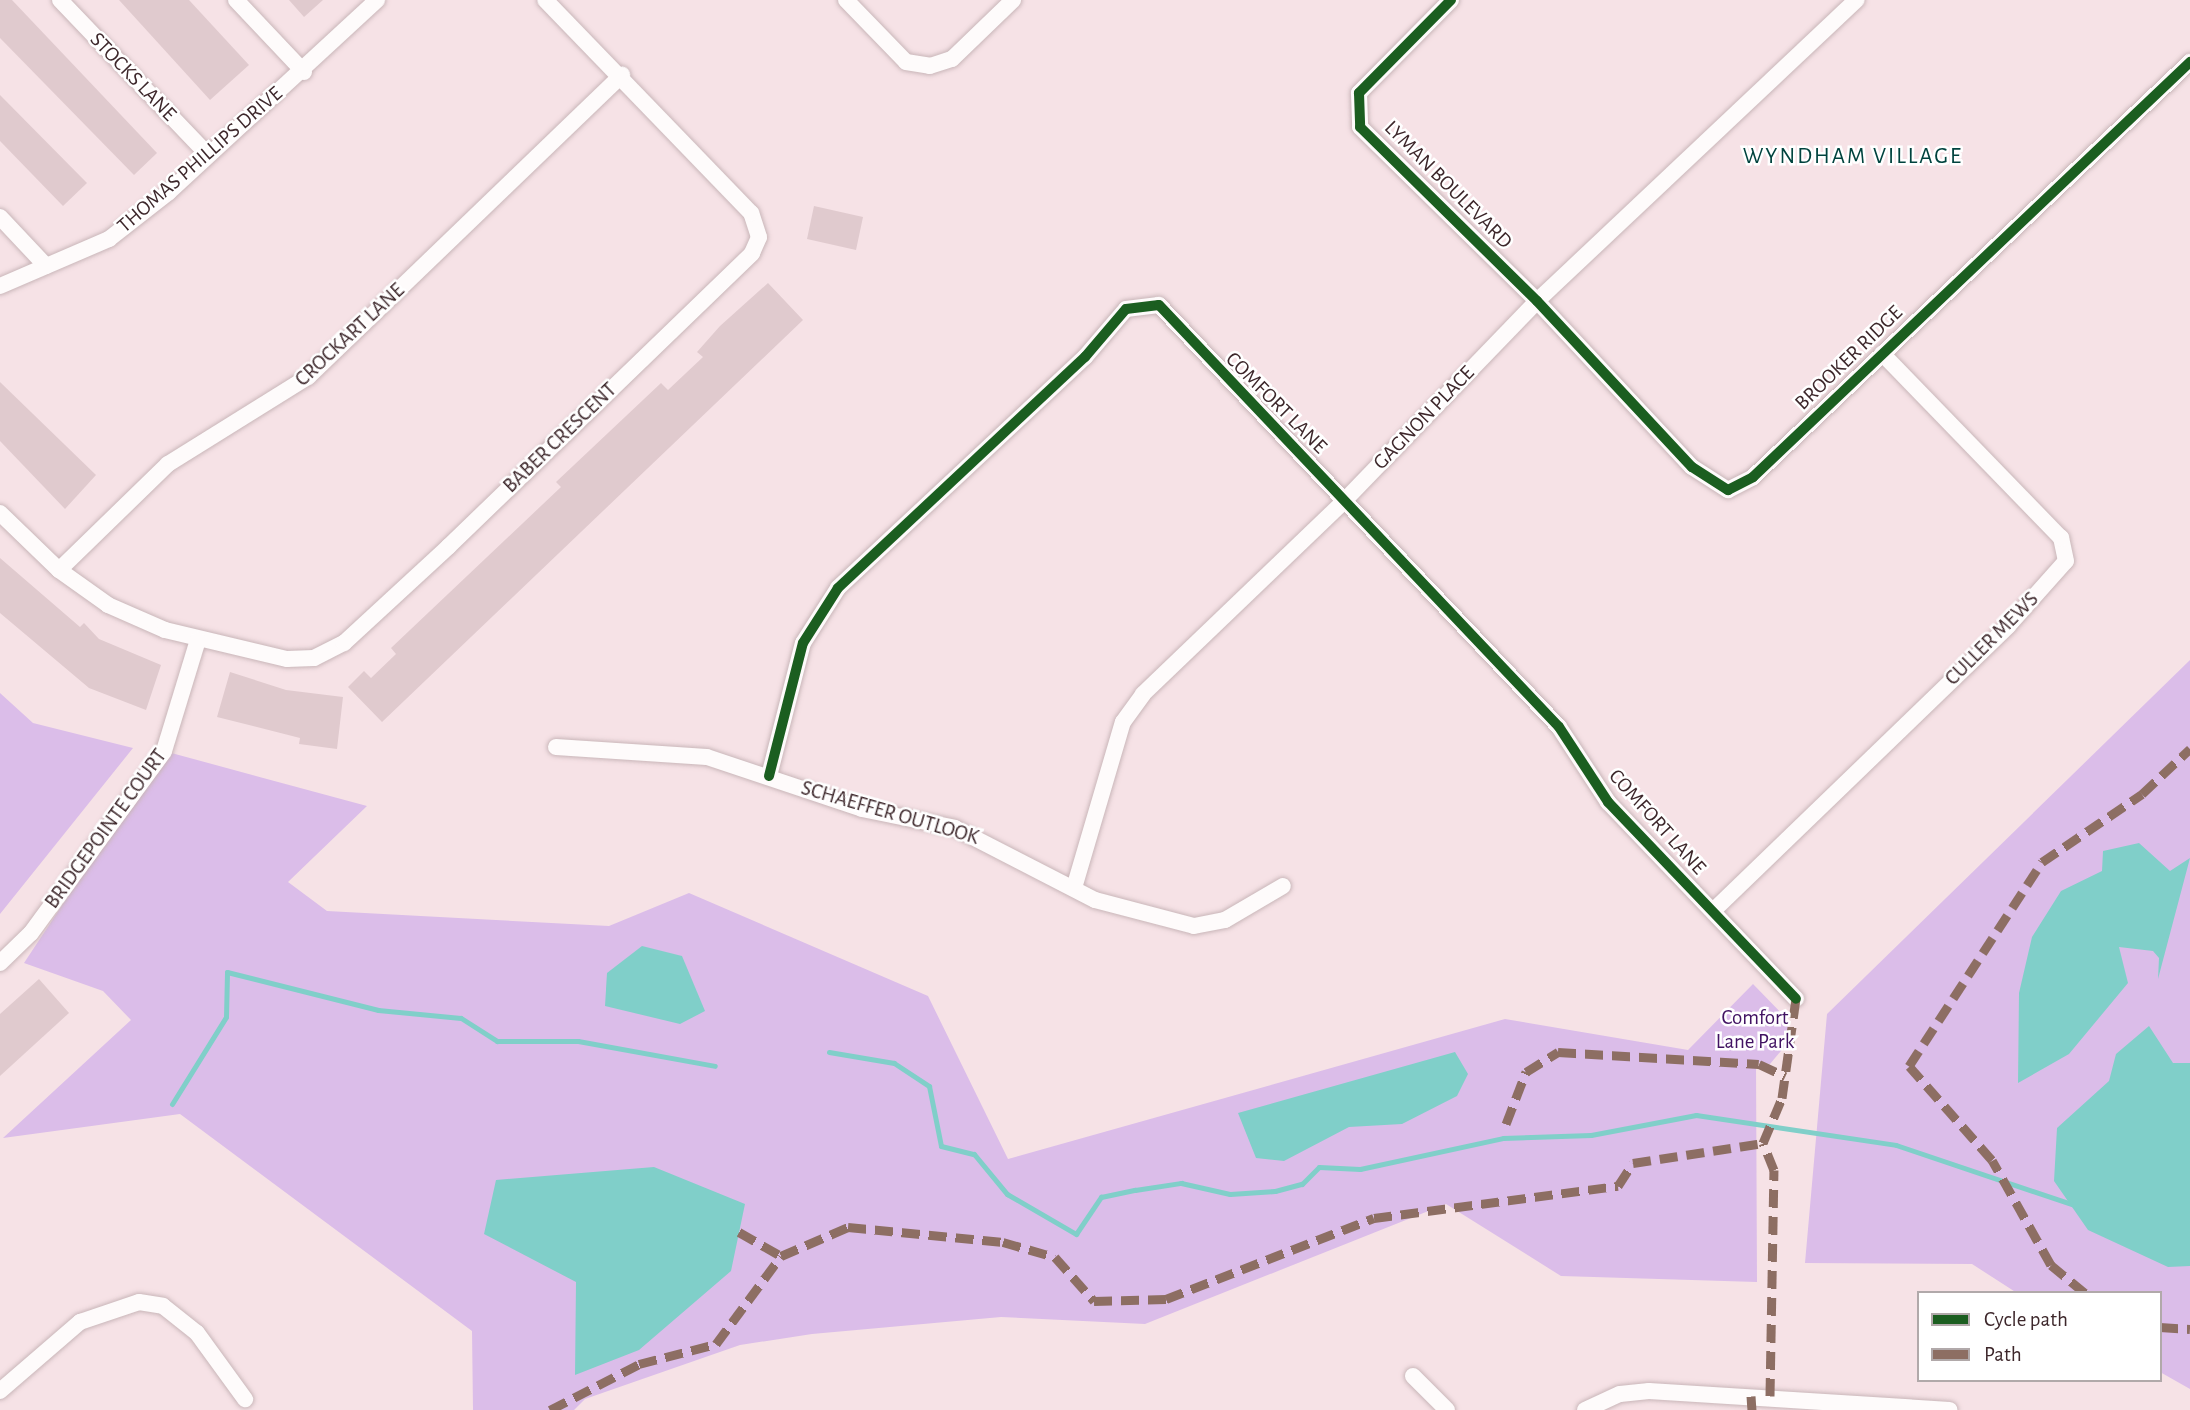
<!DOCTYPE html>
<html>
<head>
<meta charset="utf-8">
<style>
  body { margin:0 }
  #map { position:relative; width:2190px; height:1410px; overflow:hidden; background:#f6e2e6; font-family:"Alegreya Sans",sans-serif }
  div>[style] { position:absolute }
  .green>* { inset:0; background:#dbbde9 }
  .water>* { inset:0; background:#80cfc9 }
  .stream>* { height:5px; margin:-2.5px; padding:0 2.5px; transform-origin:2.5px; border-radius:2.5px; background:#80cfc9 }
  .building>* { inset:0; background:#e0cace }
  .roads { filter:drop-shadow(0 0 2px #c9b6b9) drop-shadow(0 0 2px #c9b6b9) }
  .minor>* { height:16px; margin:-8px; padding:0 8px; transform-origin:8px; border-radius:8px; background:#fefbfb }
  .quiet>* { height:9px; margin-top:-4.5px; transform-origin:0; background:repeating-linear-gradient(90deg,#8d6e63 0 18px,transparent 0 27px) }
  .cycleway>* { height:10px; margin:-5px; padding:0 5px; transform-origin:5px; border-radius:5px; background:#1b5e20 }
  span { translate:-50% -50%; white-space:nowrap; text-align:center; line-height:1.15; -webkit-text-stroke:5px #fff; paint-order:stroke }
  .street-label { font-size:21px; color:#3d272b }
  .park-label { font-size:21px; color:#411262 }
  .neighbourhood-label { font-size:23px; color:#00433e; letter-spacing:2px }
  .legend { position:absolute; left:1917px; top:1291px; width:245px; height:91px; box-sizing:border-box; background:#fff; border:2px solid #b1a9aa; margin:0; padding:9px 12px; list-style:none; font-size:21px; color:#3d272b }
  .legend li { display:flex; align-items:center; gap:14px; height:35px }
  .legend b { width:35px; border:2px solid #b1a9aa }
</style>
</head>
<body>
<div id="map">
  <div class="green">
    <i style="clip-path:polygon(2190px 660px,2190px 1389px,2160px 1372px,2160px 1293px,2017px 1293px,1972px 1264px,1805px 1263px,1827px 1014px)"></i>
    <i style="clip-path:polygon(0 693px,33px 723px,133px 748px,0 914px)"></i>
    <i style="clip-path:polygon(164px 751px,367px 806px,288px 882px,327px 911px,609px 926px,689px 893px,928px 996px,1008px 1159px,1505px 1019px,1688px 1050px,1753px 984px,1785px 1017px,1791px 1039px,1770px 1064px,1756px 1062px,1757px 1282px,1561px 1276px,1446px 1204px,1145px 1324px,1001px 1317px,812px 1334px,740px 1345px,585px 1399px,574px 1410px,473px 1410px,472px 1331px,180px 1114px,3px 1138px,131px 1020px,103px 991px,24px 963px)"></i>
  </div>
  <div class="water">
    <i style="clip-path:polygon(2139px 843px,2170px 871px,2190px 858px,2158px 979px,2159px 958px,2153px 951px,2119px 947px,2128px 983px,2069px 1054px,2018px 1083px,2019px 993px,2032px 937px,2061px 891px,2102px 871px,2103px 851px)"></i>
    <i style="clip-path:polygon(642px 946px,682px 956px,705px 1011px,680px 1024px,605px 1006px,607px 973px)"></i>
    <i style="clip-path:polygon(2149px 1026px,2173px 1063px,2190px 1063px,2190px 1266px,2168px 1267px,2088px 1230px,2054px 1181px,2057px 1128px,2109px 1081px,2116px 1054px)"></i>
    <i style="clip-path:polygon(1455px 1052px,1468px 1074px,1457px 1096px,1402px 1124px,1349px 1127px,1284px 1161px,1256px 1158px,1238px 1113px)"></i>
    <i style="clip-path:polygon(654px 1167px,745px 1204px,731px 1271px,639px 1350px,575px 1375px,576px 1282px,484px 1234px,496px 1180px)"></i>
  </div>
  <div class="stream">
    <i style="left:829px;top:1052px;width:66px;rotate:9.6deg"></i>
    <i style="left:894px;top:1063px;width:42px;rotate:33.3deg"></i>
    <i style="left:929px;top:1086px;width:61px;rotate:78.7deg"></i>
    <i style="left:941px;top:1146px;width:34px;rotate:14deg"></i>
    <i style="left:974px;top:1154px;width:52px;rotate:50.5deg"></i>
    <i style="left:1007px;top:1194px;width:80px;rotate:30.1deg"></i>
    <i style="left:1076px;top:1234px;width:45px;rotate:-56deg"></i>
    <i style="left:1101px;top:1197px;width:35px;rotate:-12deg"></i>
    <i style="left:1135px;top:1190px;width:47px;rotate:-8.7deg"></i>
    <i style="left:1181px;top:1183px;width:50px;rotate:12.7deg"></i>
    <i style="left:1230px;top:1194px;width:45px;rotate:-3.8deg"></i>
    <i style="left:1275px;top:1191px;width:28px;rotate:-15deg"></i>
    <i style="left:1302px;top:1184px;width:24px;rotate:-45deg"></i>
    <i style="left:1319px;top:1167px;width:41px;rotate:2.8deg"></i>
    <i style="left:1360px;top:1169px;width:146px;rotate:-12.2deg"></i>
    <i style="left:1503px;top:1138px;width:88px;rotate:-2deg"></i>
    <i style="left:1591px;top:1135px;width:107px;rotate:-10.8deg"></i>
    <i style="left:1696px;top:1115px;width:202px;rotate:8.5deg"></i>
    <i style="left:1896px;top:1145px;width:191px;rotate:18.6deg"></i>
    <i style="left:172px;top:1104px;width:102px;rotate:-58.2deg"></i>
    <i style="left:226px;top:1017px;width:45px;rotate:-88.7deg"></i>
    <i style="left:227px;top:972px;width:156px;rotate:14.1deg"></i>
    <i style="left:378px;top:1010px;width:83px;rotate:5.5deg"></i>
    <i style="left:461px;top:1018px;width:43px;rotate:32.6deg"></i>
    <i style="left:497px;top:1041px;width:81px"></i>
    <i style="left:578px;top:1041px;width:139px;rotate:10.3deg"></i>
  </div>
  <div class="building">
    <i style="clip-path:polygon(0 0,12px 0,157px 153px,134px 175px,0 38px)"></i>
    <i style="clip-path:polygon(119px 0,189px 0,249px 65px,210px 100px)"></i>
    <i style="clip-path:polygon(289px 0,323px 0,304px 17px)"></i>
    <i style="clip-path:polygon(0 95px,87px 183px,63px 206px,0 141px)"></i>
    <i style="clip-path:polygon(814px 206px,863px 217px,856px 250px,807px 239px)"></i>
    <i style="clip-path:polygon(768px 283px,803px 320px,382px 722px,348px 687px,364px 671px,371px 678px,396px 654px,391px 648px,561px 487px,556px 482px,661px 383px,668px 390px,703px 357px,697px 352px,720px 326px)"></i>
    <i style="clip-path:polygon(0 382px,96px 475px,65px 509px,0 441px)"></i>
    <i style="clip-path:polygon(0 558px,80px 627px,84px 623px,99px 639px,161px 665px,146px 710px,89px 688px,0 613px)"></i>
    <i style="clip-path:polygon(230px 672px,286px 690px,343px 697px,337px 749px,299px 744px,300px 738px,217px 717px)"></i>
    <i style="clip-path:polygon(39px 979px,69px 1013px,0 1076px,0 1014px)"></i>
  </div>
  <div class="roads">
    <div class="minor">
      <i style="left:60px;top:0;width:211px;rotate:46.3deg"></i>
      <i style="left:236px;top:0;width:99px;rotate:46.6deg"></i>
      <i style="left:846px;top:0;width:86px;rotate:45.9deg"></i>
      <i style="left:906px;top:62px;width:24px;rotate:9deg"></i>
      <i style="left:930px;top:66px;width:23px;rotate:-18deg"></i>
      <i style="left:952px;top:59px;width:85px;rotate:-44deg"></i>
      <i style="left:1451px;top:0;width:131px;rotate:134.7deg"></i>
      <i style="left:1359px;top:93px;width:34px;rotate:88deg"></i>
      <i style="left:1360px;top:127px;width:248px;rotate:44.5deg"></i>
      <i style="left:1537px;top:301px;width:227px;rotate:47deg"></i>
      <i style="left:1692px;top:467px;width:43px;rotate:32.6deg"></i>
      <i style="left:1728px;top:490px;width:28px;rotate:-27deg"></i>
      <i style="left:1753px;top:477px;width:603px;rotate:-43.52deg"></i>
      <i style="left:0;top:217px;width:67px;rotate:46.8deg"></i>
      <i style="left:0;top:286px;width:119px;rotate:-23.3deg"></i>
      <i style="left:109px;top:239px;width:76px;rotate:-38.1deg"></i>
      <i style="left:169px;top:192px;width:283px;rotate:-42.7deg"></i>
      <i style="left:0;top:513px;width:82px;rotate:44deg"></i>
      <i style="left:59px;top:570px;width:60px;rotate:35.5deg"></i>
      <i style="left:108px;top:605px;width:62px;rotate:23.7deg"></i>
      <i style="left:165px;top:630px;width:125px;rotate:13.4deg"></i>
      <i style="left:287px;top:659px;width:27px;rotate:-2deg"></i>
      <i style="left:314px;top:658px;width:34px;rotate:-27deg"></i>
      <i style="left:344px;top:643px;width:142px;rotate:-42.7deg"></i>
      <i style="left:448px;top:547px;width:423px;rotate:-44deg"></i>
      <i style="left:752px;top:253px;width:17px;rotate:-66deg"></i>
      <i style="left:759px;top:237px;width:25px;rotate:-108deg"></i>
      <i style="left:751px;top:213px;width:296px;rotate:-134deg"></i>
      <i style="left:59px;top:570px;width:152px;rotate:-44.2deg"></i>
      <i style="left:168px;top:464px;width:165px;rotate:-31.9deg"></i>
      <i style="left:308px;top:377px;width:436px;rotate:-43.9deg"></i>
      <i style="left:556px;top:747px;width:151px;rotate:3.8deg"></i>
      <i style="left:707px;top:757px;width:163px;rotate:18.5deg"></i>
      <i style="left:862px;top:809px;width:95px;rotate:11.5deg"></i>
      <i style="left:955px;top:828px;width:157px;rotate:27.2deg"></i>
      <i style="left:1095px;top:900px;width:102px;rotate:14.7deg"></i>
      <i style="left:1194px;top:926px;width:32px;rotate:-11deg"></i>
      <i style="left:1225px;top:920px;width:67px;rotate:-30.4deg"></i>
      <i style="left:769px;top:776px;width:137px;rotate:-75.7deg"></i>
      <i style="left:803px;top:643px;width:65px;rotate:-57.5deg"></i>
      <i style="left:838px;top:588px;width:338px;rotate:-43.1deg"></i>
      <i style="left:1085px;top:357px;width:63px;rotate:-49.5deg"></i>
      <i style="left:1126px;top:309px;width:33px;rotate:-7deg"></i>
      <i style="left:1159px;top:305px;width:581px;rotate:46.53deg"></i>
      <i style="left:1559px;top:727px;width:90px;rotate:56.8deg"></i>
      <i style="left:1608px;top:802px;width:272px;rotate:46.3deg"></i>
      <i style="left:1074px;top:888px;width:173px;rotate:-73.6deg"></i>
      <i style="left:1123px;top:722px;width:34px;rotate:-54deg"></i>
      <i style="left:1143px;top:694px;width:281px;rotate:-43.8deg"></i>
      <i style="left:1346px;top:499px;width:275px;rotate:-46deg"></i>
      <i style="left:1537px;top:301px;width:439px;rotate:-43.3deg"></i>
      <i style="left:1713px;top:911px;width:410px;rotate:-44deg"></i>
      <i style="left:2008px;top:626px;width:87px;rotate:-48.3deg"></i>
      <i style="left:2066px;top:561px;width:24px;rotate:-102deg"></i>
      <i style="left:2061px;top:538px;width:257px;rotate:-134.1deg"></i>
      <i style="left:0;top:963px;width:43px;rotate:-44.1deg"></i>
      <i style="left:31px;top:933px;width:225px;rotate:-53.8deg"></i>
      <i style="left:164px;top:751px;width:116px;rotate:-73deg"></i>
      <i style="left:1413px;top:1376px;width:48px;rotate:45deg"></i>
      <i style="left:0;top:1391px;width:106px;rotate:-40.8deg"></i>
      <i style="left:80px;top:1322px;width:62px;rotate:-18.7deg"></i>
      <i style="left:139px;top:1302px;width:24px;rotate:9deg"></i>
      <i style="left:163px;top:1306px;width:43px;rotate:38.5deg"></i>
      <i style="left:197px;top:1333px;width:82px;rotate:54deg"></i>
      <i style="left:1585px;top:1410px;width:38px;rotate:-25deg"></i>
      <i style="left:1620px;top:1394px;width:29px;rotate:-6deg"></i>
      <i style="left:1649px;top:1391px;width:301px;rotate:3.6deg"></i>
    </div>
  </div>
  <div class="quiet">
    <i style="left:1506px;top:1124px;width:56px;rotate:-69deg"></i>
    <i style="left:1526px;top:1072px;width:38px;rotate:-32deg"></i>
    <i style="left:1558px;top:1052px;width:201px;rotate:3.4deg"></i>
    <i style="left:1759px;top:1064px;width:29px;rotate:25deg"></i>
    <i style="left:739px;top:1232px;width:48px;rotate:29.7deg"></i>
    <i style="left:2085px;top:1293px;width:44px;rotate:-140.5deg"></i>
    <i style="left:2051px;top:1265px;width:120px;rotate:-119.3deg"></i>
    <i style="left:1992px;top:1160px;width:125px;rotate:-131.4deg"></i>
    <i style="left:1909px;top:1066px;width:244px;rotate:-56.9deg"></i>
    <i style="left:2042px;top:862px;width:121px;rotate:-34.2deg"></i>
    <i style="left:2142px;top:794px;width:66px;rotate:-43.2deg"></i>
    <i style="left:2160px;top:1327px;width:30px;rotate:4deg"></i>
    <i style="left:1751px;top:1396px;width:14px;rotate:86deg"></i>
    <i style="left:1770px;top:1396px;width:226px;rotate:-89deg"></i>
    <i style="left:1774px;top:1170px;width:29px;rotate:-112deg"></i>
    <i style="left:1763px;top:1143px;width:49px;rotate:-67.1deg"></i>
    <i style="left:1782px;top:1098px;width:100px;rotate:-82deg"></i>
    <i style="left:550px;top:1410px;width:100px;rotate:-27.3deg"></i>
    <i style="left:639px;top:1364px;width:80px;rotate:-14.6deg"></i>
    <i style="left:716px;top:1344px;width:109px;rotate:-53.5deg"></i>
    <i style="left:781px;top:1256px;width:73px;rotate:-23.4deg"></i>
    <i style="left:848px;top:1227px;width:156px;rotate:5.5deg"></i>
    <i style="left:1003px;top:1242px;width:54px;rotate:16.1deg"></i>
    <i style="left:1055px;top:1257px;width:59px;rotate:48.4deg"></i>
    <i style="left:1094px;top:1301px;width:72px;rotate:-1.6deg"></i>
    <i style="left:1166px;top:1299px;width:223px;rotate:-21.3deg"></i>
    <i style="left:1374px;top:1218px;width:246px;rotate:-7.5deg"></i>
    <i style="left:1618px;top:1186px;width:27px;rotate:-57deg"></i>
    <i style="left:1633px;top:1163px;width:132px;rotate:-8.7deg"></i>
  </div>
  <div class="cycleway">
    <i style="left:1451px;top:0;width:131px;rotate:134.7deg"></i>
    <i style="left:1359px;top:93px;width:34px;rotate:88deg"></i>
    <i style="left:1360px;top:127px;width:248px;rotate:44.5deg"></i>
    <i style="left:1537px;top:301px;width:227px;rotate:47deg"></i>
    <i style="left:1692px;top:467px;width:43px;rotate:32.6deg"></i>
    <i style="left:1728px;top:490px;width:28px;rotate:-27deg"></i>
    <i style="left:1753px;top:477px;width:603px;rotate:-43.52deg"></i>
    <i style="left:769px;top:776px;width:137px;rotate:-75.7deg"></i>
    <i style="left:803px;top:643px;width:65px;rotate:-57.5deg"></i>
    <i style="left:838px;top:588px;width:338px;rotate:-43.1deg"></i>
    <i style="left:1085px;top:357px;width:63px;rotate:-49.5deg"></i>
    <i style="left:1126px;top:309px;width:33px;rotate:-7deg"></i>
    <i style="left:1159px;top:305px;width:581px;rotate:46.53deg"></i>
    <i style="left:1559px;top:727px;width:90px;rotate:56.8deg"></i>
    <i style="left:1608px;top:802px;width:272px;rotate:46.3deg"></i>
  </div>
  <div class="street-label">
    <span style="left:133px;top:77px;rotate:46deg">STOCKS LANE</span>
    <span style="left:200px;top:160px;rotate:-41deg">THOMAS PHILLIPS DRIVE</span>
    <span style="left:1448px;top:185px;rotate:45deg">LYMAN BOULEVARD</span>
    <span style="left:350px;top:335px;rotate:-43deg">CROCKART LANE</span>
    <span style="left:1849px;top:358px;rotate:-44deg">BROOKER RIDGE</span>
    <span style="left:1276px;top:403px;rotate:45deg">COMFORT LANE</span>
    <span style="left:1424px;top:418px;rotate:-46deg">GAGNON PLACE</span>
    <span style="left:560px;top:438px;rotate:-44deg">BABER CRESCENT</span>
    <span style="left:1992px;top:639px;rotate:-45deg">CULLER MEWS</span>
    <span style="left:890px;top:813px;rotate:16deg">SCHAEFFER OUTLOOK</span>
    <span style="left:1657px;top:822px;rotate:48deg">COMFORT LANE</span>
    <span style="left:106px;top:829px;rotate:-54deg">BRIDGEPOINTE COURT</span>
  </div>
  <div class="park-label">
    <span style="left:1755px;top:1030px">Comfort<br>Lane Park</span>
  </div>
  <div class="neighbourhood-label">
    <span style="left:1853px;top:157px">WYNDHAM VILLAGE</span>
  </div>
  <ul class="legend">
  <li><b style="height:9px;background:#1b5e20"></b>Cycle path</li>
  <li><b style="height:9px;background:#8d6e63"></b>Path</li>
  </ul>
</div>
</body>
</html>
